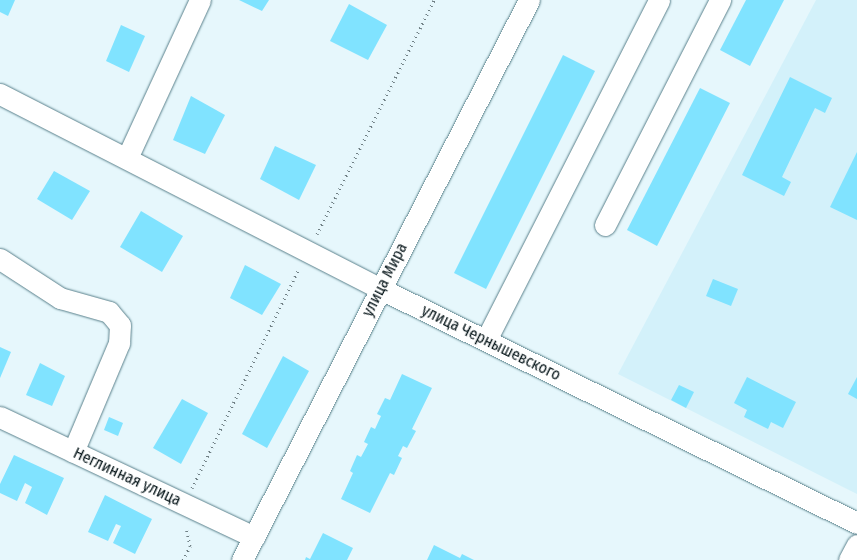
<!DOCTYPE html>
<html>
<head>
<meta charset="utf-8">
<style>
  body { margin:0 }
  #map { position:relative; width:857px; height:560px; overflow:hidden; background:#e6f7fc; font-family:"Fira Sans Condensed",sans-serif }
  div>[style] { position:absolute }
  .built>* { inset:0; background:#d3f1fa }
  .building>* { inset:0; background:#80e3ff }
  .path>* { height:3px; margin-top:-1.5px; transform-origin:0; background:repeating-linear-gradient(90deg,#708085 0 1px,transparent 0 5px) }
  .roads { filter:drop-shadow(0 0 1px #59808b) drop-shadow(0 0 1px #59808b) }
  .minor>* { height:21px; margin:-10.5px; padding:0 10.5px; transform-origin:10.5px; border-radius:10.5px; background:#fff }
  span { translate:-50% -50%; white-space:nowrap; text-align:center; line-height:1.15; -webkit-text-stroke:4px #fff; paint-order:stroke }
  .street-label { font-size:16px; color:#061519 }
</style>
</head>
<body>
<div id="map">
  <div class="built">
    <i style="clip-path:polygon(816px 0,857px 0,857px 494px,618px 374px)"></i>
  </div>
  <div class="building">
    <i style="clip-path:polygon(0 0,15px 0,8px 16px,0 12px)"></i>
    <i style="clip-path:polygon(239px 0,269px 0,262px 11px)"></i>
    <i style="clip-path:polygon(746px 0,784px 0,750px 66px,720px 50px)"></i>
    <i style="clip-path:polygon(349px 4px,387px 25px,368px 60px,330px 41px)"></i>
    <i style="clip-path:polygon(121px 25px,145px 36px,129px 72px,106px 61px)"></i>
    <i style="clip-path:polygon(563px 55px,595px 71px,486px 289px,454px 273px)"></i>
    <i style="clip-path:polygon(790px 77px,832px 98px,825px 113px,815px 108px,782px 177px,791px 182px,784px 196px,742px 175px)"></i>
    <i style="clip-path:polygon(700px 88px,730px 103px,657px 246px,627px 230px)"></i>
    <i style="clip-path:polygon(191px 96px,225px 115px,205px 154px,173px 140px)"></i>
    <i style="clip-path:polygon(275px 146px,316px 165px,299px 200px,260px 179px)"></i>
    <i style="clip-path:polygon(857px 152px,857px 220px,830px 207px)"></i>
    <i style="clip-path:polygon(54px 171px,90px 191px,72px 220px,37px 199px)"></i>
    <i style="clip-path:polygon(141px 211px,183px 236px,162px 272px,120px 247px)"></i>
    <i style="clip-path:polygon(245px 265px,281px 284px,262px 315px,230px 298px)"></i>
    <i style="clip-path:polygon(713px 279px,738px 289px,731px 306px,706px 296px)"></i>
    <i style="clip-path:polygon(0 347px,11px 352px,0 378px)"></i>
    <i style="clip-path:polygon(283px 356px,309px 371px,267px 448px,242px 434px)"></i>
    <i style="clip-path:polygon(40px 363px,65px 376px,52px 406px,26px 395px)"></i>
    <i style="clip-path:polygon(402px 374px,432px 388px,412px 429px,416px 431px,407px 448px,403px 446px,398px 456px,402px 458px,394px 475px,390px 473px,370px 513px,341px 499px,353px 473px,350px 471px,357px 455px,361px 457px,368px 444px,364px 442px,371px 427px,375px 429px,381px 416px,377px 414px,385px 398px,390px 400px)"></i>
    <i style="clip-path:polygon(747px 377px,796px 402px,783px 428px,771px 422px,768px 429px,744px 417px,747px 410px,734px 403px)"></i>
    <i style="clip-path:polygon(857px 377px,857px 399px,848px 394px)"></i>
    <i style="clip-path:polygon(679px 385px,694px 392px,686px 408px,671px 400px)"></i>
    <i style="clip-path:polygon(182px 399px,208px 413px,181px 464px,153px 448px)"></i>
    <i style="clip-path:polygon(109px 417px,123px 423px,118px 436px,104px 430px)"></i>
    <i style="clip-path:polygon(14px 455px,64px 478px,47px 515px,25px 503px,32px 487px,25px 483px,17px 501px,0 493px,0 484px)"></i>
    <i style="clip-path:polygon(105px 495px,152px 519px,135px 554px,113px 543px,121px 526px,116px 524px,108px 541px,88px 532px)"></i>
    <i style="clip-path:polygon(323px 533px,353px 548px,347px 560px,305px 560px,306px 557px,310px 559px)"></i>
    <i style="clip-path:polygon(434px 545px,460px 558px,462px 554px,474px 560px,427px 560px)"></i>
  </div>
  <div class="path">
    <i style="left:317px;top:234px;width:262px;rotate:-63.4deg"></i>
    <i style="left:192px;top:488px;width:244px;rotate:-64deg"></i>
    <i style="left:183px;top:560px;width:16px;rotate:-63deg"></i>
    <i style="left:190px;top:546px;width:19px;rotate:-102deg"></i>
  </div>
  <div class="roads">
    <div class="minor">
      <i style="left:0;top:94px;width:428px;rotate:27.1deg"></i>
      <i style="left:381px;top:289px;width:530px;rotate:26.18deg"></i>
      <i style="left:127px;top:158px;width:174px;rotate:-65.2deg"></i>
      <i style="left:605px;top:225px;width:253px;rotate:-62.9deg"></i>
      <i style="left:0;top:259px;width:72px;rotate:33deg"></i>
      <i style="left:60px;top:298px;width:51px;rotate:15.9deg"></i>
      <i style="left:109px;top:312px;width:17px;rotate:50deg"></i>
      <i style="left:120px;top:325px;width:18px;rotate:93deg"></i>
      <i style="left:119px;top:343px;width:118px;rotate:112.9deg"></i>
      <i style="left:486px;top:340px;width:381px;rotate:-63deg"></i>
      <i style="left:0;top:417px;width:281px;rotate:25.3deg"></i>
      <i style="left:242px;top:560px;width:629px;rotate:-62.86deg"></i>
      <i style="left:849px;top:560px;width:17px;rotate:-62deg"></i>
    </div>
  </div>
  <div class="street-label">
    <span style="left:385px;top:280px;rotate:-63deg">улица Мира</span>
    <span style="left:491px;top:343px;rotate:26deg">улица Чернышевского</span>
    <span style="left:127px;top:477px;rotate:25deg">Неглинная улица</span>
  </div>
</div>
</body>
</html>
